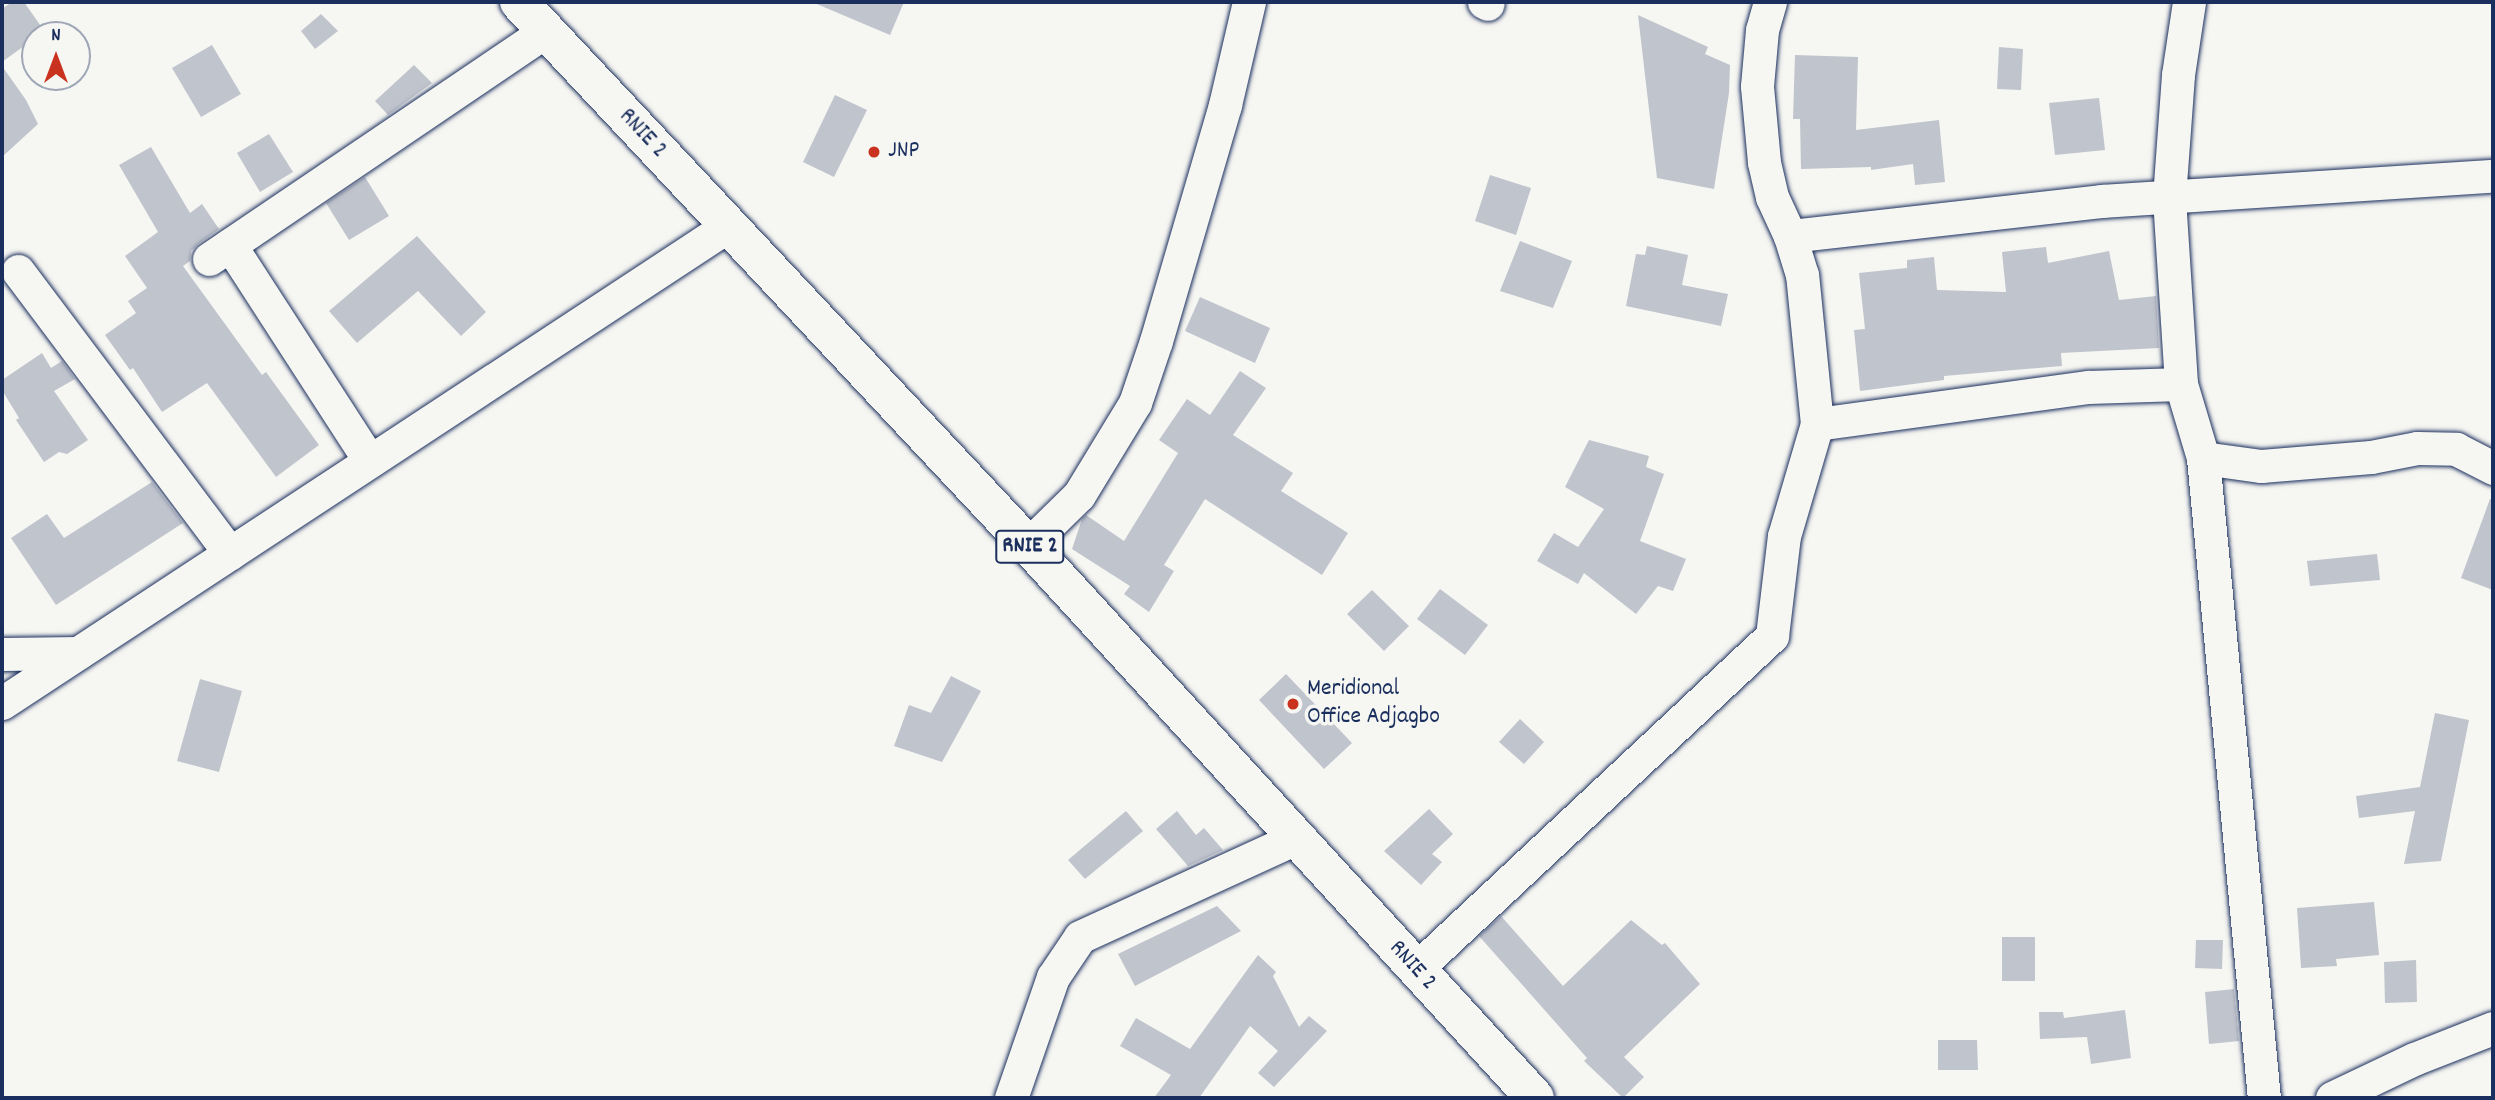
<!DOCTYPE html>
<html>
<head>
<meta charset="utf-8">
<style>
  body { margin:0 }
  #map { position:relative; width:2495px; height:1100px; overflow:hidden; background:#f6f6f2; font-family:Dekko,sans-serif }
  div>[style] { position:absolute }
  .building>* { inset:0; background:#c0c4cd }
  .roads { filter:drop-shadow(0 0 2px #1b2f5e) drop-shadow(0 0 2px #1b2f5e) }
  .minor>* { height:33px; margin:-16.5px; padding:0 16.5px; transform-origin:16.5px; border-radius:16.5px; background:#f6f6f2 }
  .highway>* { height:38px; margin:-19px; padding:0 19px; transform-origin:19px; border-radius:19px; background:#f6f6f2 }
  .dots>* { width:19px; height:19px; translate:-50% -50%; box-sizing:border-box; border:4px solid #f6f6f2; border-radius:50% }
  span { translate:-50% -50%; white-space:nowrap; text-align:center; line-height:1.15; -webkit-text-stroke:7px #f6f6f2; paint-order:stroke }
  .shield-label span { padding:2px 5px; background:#f6f6f2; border:2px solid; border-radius:5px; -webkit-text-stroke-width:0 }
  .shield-label { font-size:23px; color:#1b2f5e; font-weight:700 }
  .street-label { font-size:24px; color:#1b2f5e }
  .poi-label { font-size:24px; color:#1b2f5e }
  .left { translate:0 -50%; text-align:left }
  .frame { position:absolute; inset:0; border:4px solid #1b2f5e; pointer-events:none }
  .north { position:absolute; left:21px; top:21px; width:70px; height:70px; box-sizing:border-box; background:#f6f6f2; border:2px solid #9ea6b7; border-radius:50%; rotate:0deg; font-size:19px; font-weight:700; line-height:28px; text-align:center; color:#1b2f5e }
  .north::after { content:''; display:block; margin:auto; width:24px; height:32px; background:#c8321e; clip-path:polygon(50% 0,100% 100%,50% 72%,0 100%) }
</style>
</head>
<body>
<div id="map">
  <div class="building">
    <i style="clip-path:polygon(12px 2px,24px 2px,45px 32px,35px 35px,35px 38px,2px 62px,2px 9px)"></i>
    <i style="clip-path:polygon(812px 2px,904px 2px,890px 35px)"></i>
    <i style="clip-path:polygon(321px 14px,338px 31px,315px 49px,301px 31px)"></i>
    <i style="clip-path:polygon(1638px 15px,1708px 47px,1705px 54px,1730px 65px,1729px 93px,1714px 189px,1657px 178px)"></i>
    <i style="clip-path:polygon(212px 45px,241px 94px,201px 117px,172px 68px)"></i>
    <i style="clip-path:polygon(1999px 47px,2023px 49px,2021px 90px,1997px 89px)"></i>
    <i style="clip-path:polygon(1795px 55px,1858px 57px,1856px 130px,1939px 120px,1945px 182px,1915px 185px,1913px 164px,1871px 170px,1871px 167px,1801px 169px,1800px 119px,1793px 119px)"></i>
    <i style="clip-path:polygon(414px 65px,432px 83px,388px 115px,375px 101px)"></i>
    <i style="clip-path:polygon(2px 66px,26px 100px,38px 124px,2px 157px)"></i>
    <i style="clip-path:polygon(835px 95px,867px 110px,834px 177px,803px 162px)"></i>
    <i style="clip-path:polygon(2099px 98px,2105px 150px,2055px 155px,2049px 103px)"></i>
    <i style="clip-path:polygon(269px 134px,293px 172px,260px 192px,237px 153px)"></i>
    <i style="clip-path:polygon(151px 147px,190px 213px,202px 204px,219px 229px,198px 244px,191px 251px,190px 261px,183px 266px,262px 375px,266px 372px,319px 445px,276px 477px,207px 383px,162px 412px,133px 368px,130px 370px,105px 335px,136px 313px,128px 301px,147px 288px,125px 256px,158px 232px,119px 165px)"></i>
    <i style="clip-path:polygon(1490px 175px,1531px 188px,1516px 235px,1475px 221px)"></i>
    <i style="clip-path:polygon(365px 177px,389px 216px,349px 240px,326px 203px)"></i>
    <i style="clip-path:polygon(417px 236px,486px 312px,461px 336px,418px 291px,357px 343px,329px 311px)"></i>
    <i style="clip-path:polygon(1520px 241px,1572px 261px,1553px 308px,1500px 291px)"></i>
    <i style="clip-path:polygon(1647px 246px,1688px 255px,1682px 285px,1728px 294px,1721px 326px,1626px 306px,1636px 254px,1645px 255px)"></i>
    <i style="clip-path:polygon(2046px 247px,2048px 263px,2109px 251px,2119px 300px,2156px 296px,2159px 348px,2061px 353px,2062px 366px,1944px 376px,1944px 380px,1860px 391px,1854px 330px,1865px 329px,1859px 273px,1907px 268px,1907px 260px,1934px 257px,1937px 290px,2006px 292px,2002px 252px)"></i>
    <i style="clip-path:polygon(1200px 297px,1270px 328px,1255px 363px,1185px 331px)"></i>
    <i style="clip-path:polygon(42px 353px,51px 368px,62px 361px,75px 379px,54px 391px,88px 440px,67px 454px,59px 452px,44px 462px,16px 420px,19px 418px,2px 390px,2px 380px)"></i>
    <i style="clip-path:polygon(1240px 371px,1266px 388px,1233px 435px,1293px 473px,1281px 491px,1348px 533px,1322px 575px,1205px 499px,1164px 565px,1174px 571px,1149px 612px,1124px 594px,1130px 586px,1072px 549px,1082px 519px,1086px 515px,1124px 541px,1178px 453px,1159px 440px,1187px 399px,1210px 415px)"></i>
    <i style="clip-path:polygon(1589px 440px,1649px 456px,1646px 467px,1664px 474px,1640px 541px,1686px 559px,1673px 591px,1658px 586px,1636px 614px,1584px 573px,1578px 584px,1537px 561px,1554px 533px,1578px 547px,1604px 509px,1565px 487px)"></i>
    <i style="clip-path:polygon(152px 482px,183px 523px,56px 605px,11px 538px,47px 514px,64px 538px)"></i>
    <i style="clip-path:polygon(2490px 499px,2493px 500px,2493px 590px,2461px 578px)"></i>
    <i style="clip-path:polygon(2377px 554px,2380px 580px,2310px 586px,2307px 561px)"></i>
    <i style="clip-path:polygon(1440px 589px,1488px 625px,1465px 655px,1417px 619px)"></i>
    <i style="clip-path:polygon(1372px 590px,1409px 626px,1384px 651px,1347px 614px)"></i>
    <i style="clip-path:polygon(1286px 674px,1352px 743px,1324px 769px,1259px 700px)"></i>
    <i style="clip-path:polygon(951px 676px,981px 691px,942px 762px,894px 746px,909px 705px,931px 713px)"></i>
    <i style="clip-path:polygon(200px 679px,242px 691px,219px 772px,177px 761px)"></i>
    <i style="clip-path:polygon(2435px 713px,2469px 720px,2441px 861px,2404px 864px,2415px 811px,2359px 818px,2356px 796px,2420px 787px)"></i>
    <i style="clip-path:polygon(1520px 719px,1544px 742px,1524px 764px,1499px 742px)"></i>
    <i style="clip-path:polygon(1429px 809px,1453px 834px,1432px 854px,1442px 862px,1421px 885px,1384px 851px)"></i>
    <i style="clip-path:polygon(1126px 811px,1143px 831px,1085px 879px,1068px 860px)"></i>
    <i style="clip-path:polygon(1177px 811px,1196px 835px,1204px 828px,1223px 850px,1188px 866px,1156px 829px)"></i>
    <i style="clip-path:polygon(2374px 902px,2379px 955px,2336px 959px,2337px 966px,2301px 968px,2297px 908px)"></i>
    <i style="clip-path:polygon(1217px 906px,1241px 931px,1135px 986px,1118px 954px)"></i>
    <i style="clip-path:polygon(1501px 916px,1563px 986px,1631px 920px,1662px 945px,1665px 943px,1700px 984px,1624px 1057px,1644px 1077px,1623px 1098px,1584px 1061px,1587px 1058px,1479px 936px)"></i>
    <i style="clip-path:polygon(2002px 937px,2035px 937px,2035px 981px,2002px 981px)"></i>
    <i style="clip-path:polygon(2196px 940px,2223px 940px,2222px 969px,2195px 968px)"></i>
    <i style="clip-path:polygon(1258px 955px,1276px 972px,1273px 976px,1299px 1027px,1309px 1016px,1327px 1031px,1274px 1087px,1258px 1073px,1278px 1051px,1250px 1026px,1199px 1098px,1154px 1098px,1171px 1075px,1120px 1046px,1136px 1018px,1190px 1049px)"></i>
    <i style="clip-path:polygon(2416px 960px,2417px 1002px,2385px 1003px,2384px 962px)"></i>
    <i style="clip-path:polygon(2234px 989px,2239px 1041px,2209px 1044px,2205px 992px)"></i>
    <i style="clip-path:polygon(2125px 1010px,2131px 1058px,2091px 1064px,2087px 1037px,2040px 1039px,2039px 1012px,2063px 1012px,2064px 1018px)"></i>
    <i style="clip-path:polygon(1938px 1040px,1977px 1040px,1978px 1070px,1938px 1070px)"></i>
  </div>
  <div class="roads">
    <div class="minor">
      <i style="left:1484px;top:2px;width:4px;rotate:27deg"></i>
      <i style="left:2189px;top:2px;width:74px;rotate:98.6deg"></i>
      <i style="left:2178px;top:75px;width:123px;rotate:94.2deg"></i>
      <i style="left:2169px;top:198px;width:186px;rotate:86.3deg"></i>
      <i style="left:2181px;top:384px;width:77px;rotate:73.4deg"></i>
      <i style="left:2203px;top:458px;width:643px;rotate:84.56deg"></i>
      <i style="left:1790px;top:236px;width:314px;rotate:-6.4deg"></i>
      <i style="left:2102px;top:201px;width:392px;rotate:-3.7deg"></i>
      <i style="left:230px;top:245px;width:257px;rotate:57.1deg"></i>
      <i style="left:209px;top:259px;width:407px;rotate:-34.1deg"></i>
      <i style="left:18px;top:271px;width:353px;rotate:53.1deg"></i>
      <i style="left:1817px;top:424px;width:274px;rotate:-7.8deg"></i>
      <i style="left:2088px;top:387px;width:93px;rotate:-1.8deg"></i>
      <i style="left:2203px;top:458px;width:59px;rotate:7.9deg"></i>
      <i style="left:2261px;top:466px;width:110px;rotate:-4.7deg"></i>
      <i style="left:2371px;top:457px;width:47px;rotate:-11.1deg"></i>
      <i style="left:2417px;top:448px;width:39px;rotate:1deg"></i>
      <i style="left:2456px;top:449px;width:42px;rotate:27.2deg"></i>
      <i style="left:1028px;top:545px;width:71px;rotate:-44.4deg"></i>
      <i style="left:1079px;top:495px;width:108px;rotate:-58.7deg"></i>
      <i style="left:1135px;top:403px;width:65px;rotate:-71.3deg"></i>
      <i style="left:1156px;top:341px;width:246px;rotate:-73.7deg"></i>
      <i style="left:1225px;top:105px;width:106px;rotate:-76.9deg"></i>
      <i style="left:2px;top:654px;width:76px;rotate:-0.8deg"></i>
      <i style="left:2px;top:703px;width:869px;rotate:-33.31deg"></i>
      <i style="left:1415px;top:970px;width:489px;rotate:-43.1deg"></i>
      <i style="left:1772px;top:636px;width:101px;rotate:-83.2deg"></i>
      <i style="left:1784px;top:536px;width:117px;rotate:-73.6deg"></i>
      <i style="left:1817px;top:424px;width:150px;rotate:-95.7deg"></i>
      <i style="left:1802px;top:275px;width:41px;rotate:-107.1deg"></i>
      <i style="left:1790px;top:236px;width:43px;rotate:-114.8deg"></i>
      <i style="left:1772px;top:197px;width:36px;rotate:-103deg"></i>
      <i style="left:1764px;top:162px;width:76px;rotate:-95.3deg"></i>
      <i style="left:1757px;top:86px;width:56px;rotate:-84.9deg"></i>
      <i style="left:1762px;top:30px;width:29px;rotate:-74deg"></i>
      <i style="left:1011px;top:1098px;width:128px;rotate:-70.9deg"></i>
      <i style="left:1053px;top:977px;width:48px;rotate:-56deg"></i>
      <i style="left:1080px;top:937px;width:238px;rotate:-24.6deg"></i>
      <i style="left:2332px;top:1098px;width:91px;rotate:-25.4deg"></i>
      <i style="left:2414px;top:1059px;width:85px;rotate:-21.4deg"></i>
    </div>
    <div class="highway">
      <i style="left:519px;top:2px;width:744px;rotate:46.85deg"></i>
      <i style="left:1028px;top:545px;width:750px;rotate:47.48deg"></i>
    </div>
  </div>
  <div class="dots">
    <i style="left:874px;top:152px;background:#c8321e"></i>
    <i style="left:1293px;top:704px;background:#c8321e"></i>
  </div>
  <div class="shield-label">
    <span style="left:1030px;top:547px">RNIE 2</span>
  </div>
  <div class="street-label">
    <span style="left:642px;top:134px;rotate:47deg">RNIE 2</span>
    <span style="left:1412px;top:966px;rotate:48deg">RNIE 2</span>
  </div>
  <div class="poi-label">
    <span class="left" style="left:888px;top:152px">JNP</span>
    <span class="left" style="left:1307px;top:704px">Meridional<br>Office Adjagbo</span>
  </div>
  <div class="frame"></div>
  <div class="north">N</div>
</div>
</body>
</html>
